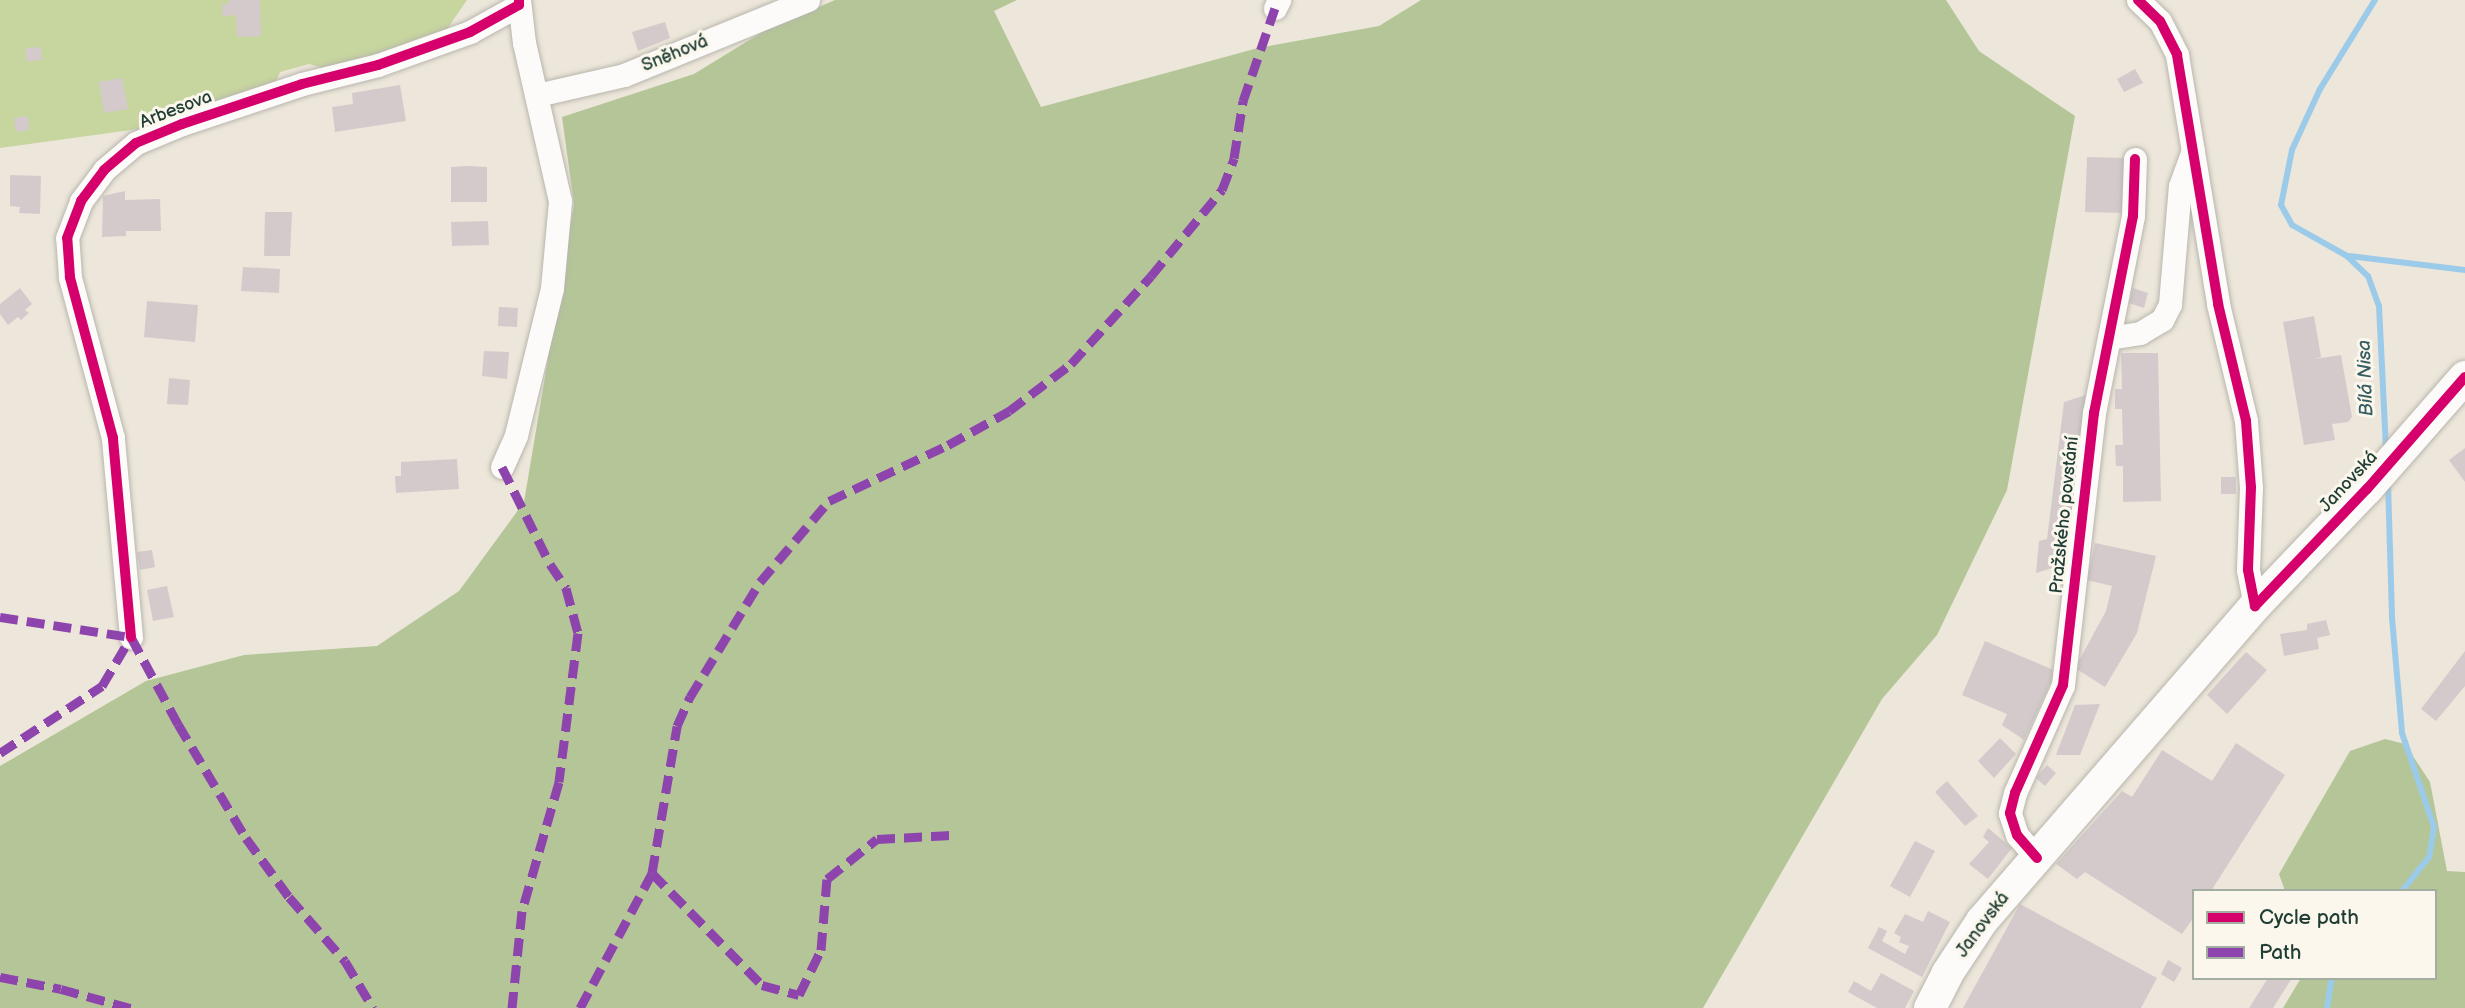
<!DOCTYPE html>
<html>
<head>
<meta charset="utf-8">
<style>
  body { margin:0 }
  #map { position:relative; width:2465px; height:1008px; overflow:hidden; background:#ede6da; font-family:"Balsamiq Sans",sans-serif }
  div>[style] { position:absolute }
  .green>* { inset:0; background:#c7d59f }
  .forest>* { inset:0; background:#b4c697 }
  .stream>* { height:6px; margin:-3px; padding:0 3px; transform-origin:3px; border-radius:3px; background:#9ccbea }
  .building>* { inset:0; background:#d4cacc }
  .roads { filter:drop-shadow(0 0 2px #b7b6ad) drop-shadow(0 0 2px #b7b6ad) }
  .street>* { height:23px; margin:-11.5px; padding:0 11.5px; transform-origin:11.5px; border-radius:11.5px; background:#fcfbf9 }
  .secondary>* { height:32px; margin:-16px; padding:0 16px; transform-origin:16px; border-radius:16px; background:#fcfbf9 }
  .quiet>* { height:9px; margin-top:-4.5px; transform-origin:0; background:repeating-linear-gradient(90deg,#8e44ad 0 18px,transparent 0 27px) }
  .cycleway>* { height:10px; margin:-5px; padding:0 5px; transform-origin:5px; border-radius:5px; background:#d6006c }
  span { translate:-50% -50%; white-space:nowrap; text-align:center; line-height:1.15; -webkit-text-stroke:6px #fbf7ec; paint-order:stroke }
  .street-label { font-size:18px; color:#1f3d34 }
  .water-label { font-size:19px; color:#365e63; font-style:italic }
  .legend { position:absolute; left:2192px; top:889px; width:245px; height:91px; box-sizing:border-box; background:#fbf7ec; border:2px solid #a3ada2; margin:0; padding:9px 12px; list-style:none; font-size:21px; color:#1f3d34 }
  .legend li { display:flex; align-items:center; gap:14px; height:35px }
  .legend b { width:35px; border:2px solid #a3ada2 }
</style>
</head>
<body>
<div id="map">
  <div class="green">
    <i style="clip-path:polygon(0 0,467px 0,443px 35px,326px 69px,309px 64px,280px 72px,275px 84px,160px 126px,0 148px)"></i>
  </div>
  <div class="forest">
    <i style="clip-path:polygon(835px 0,1017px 0,994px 11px,1041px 107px,1258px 48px,1379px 26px,1421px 0,1946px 0,1979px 51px,2075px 116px,2007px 490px,1937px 635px,1882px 699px,1703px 1008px,0 1008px,0 766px,146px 681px,244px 655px,377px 646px,459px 591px,524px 502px,574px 204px,562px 117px,694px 74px,764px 31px)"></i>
    <i style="clip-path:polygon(2385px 739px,2405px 744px,2430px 782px,2447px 871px,2465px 872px,2465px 1008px,2283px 1008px,2301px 978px,2435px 978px,2435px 891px,2285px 891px,2279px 874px,2350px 751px)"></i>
  </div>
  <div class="stream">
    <i style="left:2375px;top:0;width:105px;rotate:121.7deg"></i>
    <i style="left:2320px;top:89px;width:67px;rotate:114.7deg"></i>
    <i style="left:2292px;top:150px;width:56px;rotate:101.3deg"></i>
    <i style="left:2281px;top:205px;width:23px;rotate:61deg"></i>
    <i style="left:2292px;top:225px;width:63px;rotate:29.4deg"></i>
    <i style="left:2347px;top:256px;width:29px;rotate:44deg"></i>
    <i style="left:2368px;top:276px;width:32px;rotate:70deg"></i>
    <i style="left:2379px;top:306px;width:144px;rotate:87.2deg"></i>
    <i style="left:2349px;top:256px;width:117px;rotate:6.9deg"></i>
    <i style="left:2388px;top:482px;width:136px;rotate:88.3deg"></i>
    <i style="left:2392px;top:618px;width:115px;rotate:85deg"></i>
    <i style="left:2402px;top:733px;width:99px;rotate:71.2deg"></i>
    <i style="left:2434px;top:827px;width:30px;rotate:99deg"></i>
    <i style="left:2429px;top:857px;width:43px;rotate:128.5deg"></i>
    <i style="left:2327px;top:1008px;width:30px;rotate:-81deg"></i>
  </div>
  <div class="building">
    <i style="clip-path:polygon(229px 0,260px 0,261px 36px,237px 37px,236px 15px,223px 16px,222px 4px,229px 4px)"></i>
    <i style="clip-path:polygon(665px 22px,670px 38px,638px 51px,632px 32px)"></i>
    <i style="clip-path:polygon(41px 47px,42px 60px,26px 61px,26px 48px)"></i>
    <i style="clip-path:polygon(2135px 69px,2143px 83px,2124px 92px,2117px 79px)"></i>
    <i style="clip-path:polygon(122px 78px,128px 109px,104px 113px,99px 82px)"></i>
    <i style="clip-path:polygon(400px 85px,406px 121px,335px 132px,332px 107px,353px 104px,352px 93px)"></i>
    <i style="clip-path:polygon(28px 116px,29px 130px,16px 132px,14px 118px)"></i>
    <i style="clip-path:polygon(2087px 157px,2125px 158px,2123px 213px,2085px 212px)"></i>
    <i style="clip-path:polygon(468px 166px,487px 167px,487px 202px,451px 202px,451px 167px)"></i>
    <i style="clip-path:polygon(10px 175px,41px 176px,40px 214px,19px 213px,20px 207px,10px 206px)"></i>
    <i style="clip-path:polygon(125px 191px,125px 200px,160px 199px,161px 231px,126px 231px,126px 236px,102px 237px,103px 196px)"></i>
    <i style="clip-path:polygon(265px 212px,292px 212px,290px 256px,264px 256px)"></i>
    <i style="clip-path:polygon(488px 221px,489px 245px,452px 246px,451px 222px)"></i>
    <i style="clip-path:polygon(243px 267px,280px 269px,279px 293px,241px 291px)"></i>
    <i style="clip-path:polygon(20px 288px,32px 304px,25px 310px,29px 313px,21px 320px,18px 317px,8px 325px,0 314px,0 304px)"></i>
    <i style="clip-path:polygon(2133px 288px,2148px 293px,2144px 308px,2129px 303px)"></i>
    <i style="clip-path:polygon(147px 301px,198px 305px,195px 342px,144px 337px)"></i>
    <i style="clip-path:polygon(499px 307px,518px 308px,517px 327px,498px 326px)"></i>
    <i style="clip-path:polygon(2314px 316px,2321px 357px,2314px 359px,2341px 355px,2352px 417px,2348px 422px,2332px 424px,2335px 440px,2304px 445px,2283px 322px)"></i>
    <i style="clip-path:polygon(484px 351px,509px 352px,507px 379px,482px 376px)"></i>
    <i style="clip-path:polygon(2121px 353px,2158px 353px,2161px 501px,2123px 502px,2123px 466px,2116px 466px,2115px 445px,2123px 445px,2122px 409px,2115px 409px,2115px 389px,2122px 389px)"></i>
    <i style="clip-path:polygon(169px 378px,190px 380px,188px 405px,167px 404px)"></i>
    <i style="clip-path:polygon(2086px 395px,2069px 534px,2062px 535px,2059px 566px,2036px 573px,2039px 541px,2047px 539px,2064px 402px)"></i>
    <i style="clip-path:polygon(2465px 448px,2465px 482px,2449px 460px)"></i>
    <i style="clip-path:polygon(457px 459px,459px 489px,396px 493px,395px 476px,401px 476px,401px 462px)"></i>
    <i style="clip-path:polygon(2221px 477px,2236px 477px,2236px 494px,2221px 494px)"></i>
    <i style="clip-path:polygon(2095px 543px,2156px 556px,2137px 633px,2105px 687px,2075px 668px,2106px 611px,2112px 586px,2087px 580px)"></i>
    <i style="clip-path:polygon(152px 550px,155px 567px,140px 570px,137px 552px)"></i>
    <i style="clip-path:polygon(167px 586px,174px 617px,153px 621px,147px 590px)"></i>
    <i style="clip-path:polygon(2326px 620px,2330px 635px,2317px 638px,2319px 649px,2284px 656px,2280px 634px,2307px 630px,2307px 624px)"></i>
    <i style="clip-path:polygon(1985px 641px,2056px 671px,2024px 740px,2002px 725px,2007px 714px,1962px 695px)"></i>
    <i style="clip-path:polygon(2465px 651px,2465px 686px,2436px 721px,2421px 709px)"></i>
    <i style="clip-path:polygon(2246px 652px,2267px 670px,2227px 714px,2207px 695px)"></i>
    <i style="clip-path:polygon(2100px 704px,2080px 755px,2056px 755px,2075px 705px)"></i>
    <i style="clip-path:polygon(2000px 738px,2016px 754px,1994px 778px,1978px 761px)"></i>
    <i style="clip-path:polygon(2236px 743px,2285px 775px,2211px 891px,2194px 891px,2194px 917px,2182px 934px,2085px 872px,2077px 879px,2056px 864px,2122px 791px,2132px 797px,2162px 750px,2212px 781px)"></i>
    <i style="clip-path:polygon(2047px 765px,2056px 773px,2045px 786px,2036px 778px)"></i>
    <i style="clip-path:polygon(1947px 781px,1978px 816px,1965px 826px,1935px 792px)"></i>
    <i style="clip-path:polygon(1988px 828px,2012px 848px,1988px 879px,1969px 864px,1989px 842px,1983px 837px)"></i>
    <i style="clip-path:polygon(1915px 841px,1935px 851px,1910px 897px,1890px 886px)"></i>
    <i style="clip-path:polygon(2020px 904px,2157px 978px,2141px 1008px,1963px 1008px)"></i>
    <i style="clip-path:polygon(1928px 911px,1950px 922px,1922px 977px,1868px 948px,1879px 927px,1887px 931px,1882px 941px,1905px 954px,1909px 946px,1899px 942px,1901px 937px,1894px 933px,1905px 914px,1923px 922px)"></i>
    <i style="clip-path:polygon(2168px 960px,2182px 968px,2174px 982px,2161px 974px)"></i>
    <i style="clip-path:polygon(1881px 973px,1914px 991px,1905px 1008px,1877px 1008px,1848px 992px,1854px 981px,1871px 991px)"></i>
    <i style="clip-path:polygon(2268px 978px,2292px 978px,2273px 1008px,2249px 1008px)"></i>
  </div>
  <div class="roads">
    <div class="street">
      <i style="left:2138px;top:0;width:30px;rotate:44deg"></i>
      <i style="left:2160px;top:21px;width:38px;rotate:63deg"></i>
      <i style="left:2177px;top:55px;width:252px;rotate:80.6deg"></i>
      <i style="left:2218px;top:304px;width:120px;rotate:76.5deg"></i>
      <i style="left:2246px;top:421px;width:66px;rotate:85.7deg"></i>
      <i style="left:2251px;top:487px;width:83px;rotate:92.1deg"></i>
      <i style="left:2248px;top:570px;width:37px;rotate:79deg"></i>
      <i style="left:1275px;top:8px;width:9px;rotate:-63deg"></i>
      <i style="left:537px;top:95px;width:89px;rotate:-12.9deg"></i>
      <i style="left:624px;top:75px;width:199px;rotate:-22.2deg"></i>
      <i style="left:2109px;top:338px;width:31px;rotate:-9deg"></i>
      <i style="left:2140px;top:333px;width:26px;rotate:-31deg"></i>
      <i style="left:2162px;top:320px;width:18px;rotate:-63deg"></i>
      <i style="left:2170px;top:304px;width:118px;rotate:-85.2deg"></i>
      <i style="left:2180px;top:186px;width:38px;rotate:-70deg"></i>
      <i style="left:502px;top:467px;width:35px;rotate:-66deg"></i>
      <i style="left:516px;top:435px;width:151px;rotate:-76.2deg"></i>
      <i style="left:552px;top:288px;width:87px;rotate:-84.7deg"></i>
      <i style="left:560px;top:201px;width:162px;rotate:-102.8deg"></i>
      <i style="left:524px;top:43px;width:43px;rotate:-96.6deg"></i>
      <i style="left:131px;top:637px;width:200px;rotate:-95.2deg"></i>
      <i style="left:113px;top:438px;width:167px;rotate:-105deg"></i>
      <i style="left:70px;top:277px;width:39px;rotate:-94deg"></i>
      <i style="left:67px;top:238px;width:40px;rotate:-69deg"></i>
      <i style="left:81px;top:201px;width:39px;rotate:-53deg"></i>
      <i style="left:104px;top:170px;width:42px;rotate:-40.2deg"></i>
      <i style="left:136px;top:143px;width:50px;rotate:-22.4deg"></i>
      <i style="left:182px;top:124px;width:126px;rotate:-18.4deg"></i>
      <i style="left:302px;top:84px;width:78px;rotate:-14deg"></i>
      <i style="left:378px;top:65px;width:98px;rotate:-19.7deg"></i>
      <i style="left:470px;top:32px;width:56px;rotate:-28.9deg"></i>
      <i style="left:2037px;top:858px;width:30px;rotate:-131deg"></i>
      <i style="left:2017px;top:835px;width:23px;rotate:-108deg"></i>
      <i style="left:2010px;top:813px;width:21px;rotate:-76deg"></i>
      <i style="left:2015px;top:793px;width:118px;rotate:-66deg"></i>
      <i style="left:2063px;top:685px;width:274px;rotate:-83.5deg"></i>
      <i style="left:2094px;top:413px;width:201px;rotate:-78.8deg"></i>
      <i style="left:2133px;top:216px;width:57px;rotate:-88deg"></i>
    </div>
    <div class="secondary">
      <i style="left:1930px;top:1008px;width:38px;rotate:-63deg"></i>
      <i style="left:1947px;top:974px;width:64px;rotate:-56.6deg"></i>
      <i style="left:1982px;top:921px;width:417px;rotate:-49.1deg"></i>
      <i style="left:2255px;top:606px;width:162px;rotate:-46.3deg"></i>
      <i style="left:2367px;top:489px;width:149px;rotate:-48.8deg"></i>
    </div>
  </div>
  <div class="quiet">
    <i style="left:502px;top:467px;width:108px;rotate:63.7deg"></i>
    <i style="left:550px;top:564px;width:29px;rotate:56deg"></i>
    <i style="left:566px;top:588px;width:47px;rotate:75.1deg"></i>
    <i style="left:578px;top:633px;width:150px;rotate:97.3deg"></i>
    <i style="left:559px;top:782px;width:134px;rotate:106deg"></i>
    <i style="left:522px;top:911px;width:98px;rotate:95.9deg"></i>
    <i style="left:0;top:617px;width:133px;rotate:8.7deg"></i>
    <i style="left:131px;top:637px;width:99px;rotate:61.6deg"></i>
    <i style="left:178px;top:724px;width:133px;rotate:59.2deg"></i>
    <i style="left:246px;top:838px;width:73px;rotate:53.9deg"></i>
    <i style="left:289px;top:897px;width:85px;rotate:48.8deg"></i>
    <i style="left:345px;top:961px;width:55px;rotate:59.2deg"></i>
    <i style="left:0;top:753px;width:122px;rotate:-33.3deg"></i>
    <i style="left:102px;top:686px;width:57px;rotate:-59.4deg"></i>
    <i style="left:652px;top:873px;width:157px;rotate:45.5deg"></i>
    <i style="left:762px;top:985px;width:38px;rotate:15deg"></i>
    <i style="left:799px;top:995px;width:50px;rotate:-63.9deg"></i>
    <i style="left:821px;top:950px;width:71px;rotate:-85.2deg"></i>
    <i style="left:827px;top:879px;width:64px;rotate:-38.7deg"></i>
    <i style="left:877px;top:839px;width:74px;rotate:-3.1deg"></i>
    <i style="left:0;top:977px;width:62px;rotate:11.1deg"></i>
    <i style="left:61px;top:989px;width:72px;rotate:15.4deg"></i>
    <i style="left:580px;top:1008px;width:153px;rotate:-61.9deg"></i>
    <i style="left:652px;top:873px;width:149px;rotate:-80.3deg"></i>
    <i style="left:677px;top:726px;width:32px;rotate:-66deg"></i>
    <i style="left:690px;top:697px;width:135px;rotate:-58.7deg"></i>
    <i style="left:760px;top:582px;width:106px;rotate:-49.6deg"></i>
    <i style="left:829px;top:501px;width:132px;rotate:-25.2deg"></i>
    <i style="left:948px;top:445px;width:70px;rotate:-29.1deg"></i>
    <i style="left:1009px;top:411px;width:78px;rotate:-37.2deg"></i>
    <i style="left:1071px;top:364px;width:119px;rotate:-47.7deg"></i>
    <i style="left:1151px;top:276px;width:112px;rotate:-50.5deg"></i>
    <i style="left:1222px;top:190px;width:34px;rotate:-69deg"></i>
    <i style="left:1234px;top:158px;width:58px;rotate:-81deg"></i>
    <i style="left:1243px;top:101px;width:98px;rotate:-71deg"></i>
  </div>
  <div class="cycleway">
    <i style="left:2138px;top:0;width:30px;rotate:44deg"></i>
    <i style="left:2160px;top:21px;width:38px;rotate:63deg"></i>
    <i style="left:2177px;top:55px;width:252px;rotate:80.6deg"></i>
    <i style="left:2218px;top:304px;width:120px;rotate:76.5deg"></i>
    <i style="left:2246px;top:421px;width:66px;rotate:85.7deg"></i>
    <i style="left:2251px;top:487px;width:83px;rotate:92.1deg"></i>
    <i style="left:2248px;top:570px;width:37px;rotate:79deg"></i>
    <i style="left:2255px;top:606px;width:162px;rotate:-46.3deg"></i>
    <i style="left:2367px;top:489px;width:149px;rotate:-48.8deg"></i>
    <i style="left:131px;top:637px;width:200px;rotate:-95.2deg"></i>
    <i style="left:113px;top:438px;width:167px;rotate:-105deg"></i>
    <i style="left:70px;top:277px;width:39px;rotate:-94deg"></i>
    <i style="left:67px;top:238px;width:40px;rotate:-69deg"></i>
    <i style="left:81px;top:201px;width:39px;rotate:-53deg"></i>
    <i style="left:104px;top:170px;width:42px;rotate:-40.2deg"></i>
    <i style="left:136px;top:143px;width:50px;rotate:-22.4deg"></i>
    <i style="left:182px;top:124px;width:126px;rotate:-18.4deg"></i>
    <i style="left:302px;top:84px;width:78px;rotate:-14deg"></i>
    <i style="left:378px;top:65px;width:98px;rotate:-19.7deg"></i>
    <i style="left:470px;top:32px;width:56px;rotate:-28.9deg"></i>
    <i style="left:519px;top:5px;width:5px;rotate:-90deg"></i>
    <i style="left:2037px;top:858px;width:30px;rotate:-131deg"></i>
    <i style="left:2017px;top:835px;width:23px;rotate:-108deg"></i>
    <i style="left:2010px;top:813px;width:21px;rotate:-76deg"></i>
    <i style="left:2015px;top:793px;width:118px;rotate:-66deg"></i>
    <i style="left:2063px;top:685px;width:274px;rotate:-83.5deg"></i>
    <i style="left:2094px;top:413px;width:201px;rotate:-78.8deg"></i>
    <i style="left:2133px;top:216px;width:57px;rotate:-88deg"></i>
  </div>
  <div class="street-label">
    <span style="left:675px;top:54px;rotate:-22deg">Sněhová</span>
    <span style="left:176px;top:110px;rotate:-21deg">Arbesova</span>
    <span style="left:2349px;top:482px;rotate:-47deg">Janovská</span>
    <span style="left:2065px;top:515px;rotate:-84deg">Pražského povstání</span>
    <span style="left:1983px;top:925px;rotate:-53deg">Janovská</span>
  </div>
  <div class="water-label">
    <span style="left:2366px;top:378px;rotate:-92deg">Bílá Nisa</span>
  </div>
  <ul class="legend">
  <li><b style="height:9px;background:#d6006c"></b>Cycle path</li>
  <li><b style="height:9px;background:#8e44ad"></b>Path</li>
  </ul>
</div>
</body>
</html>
